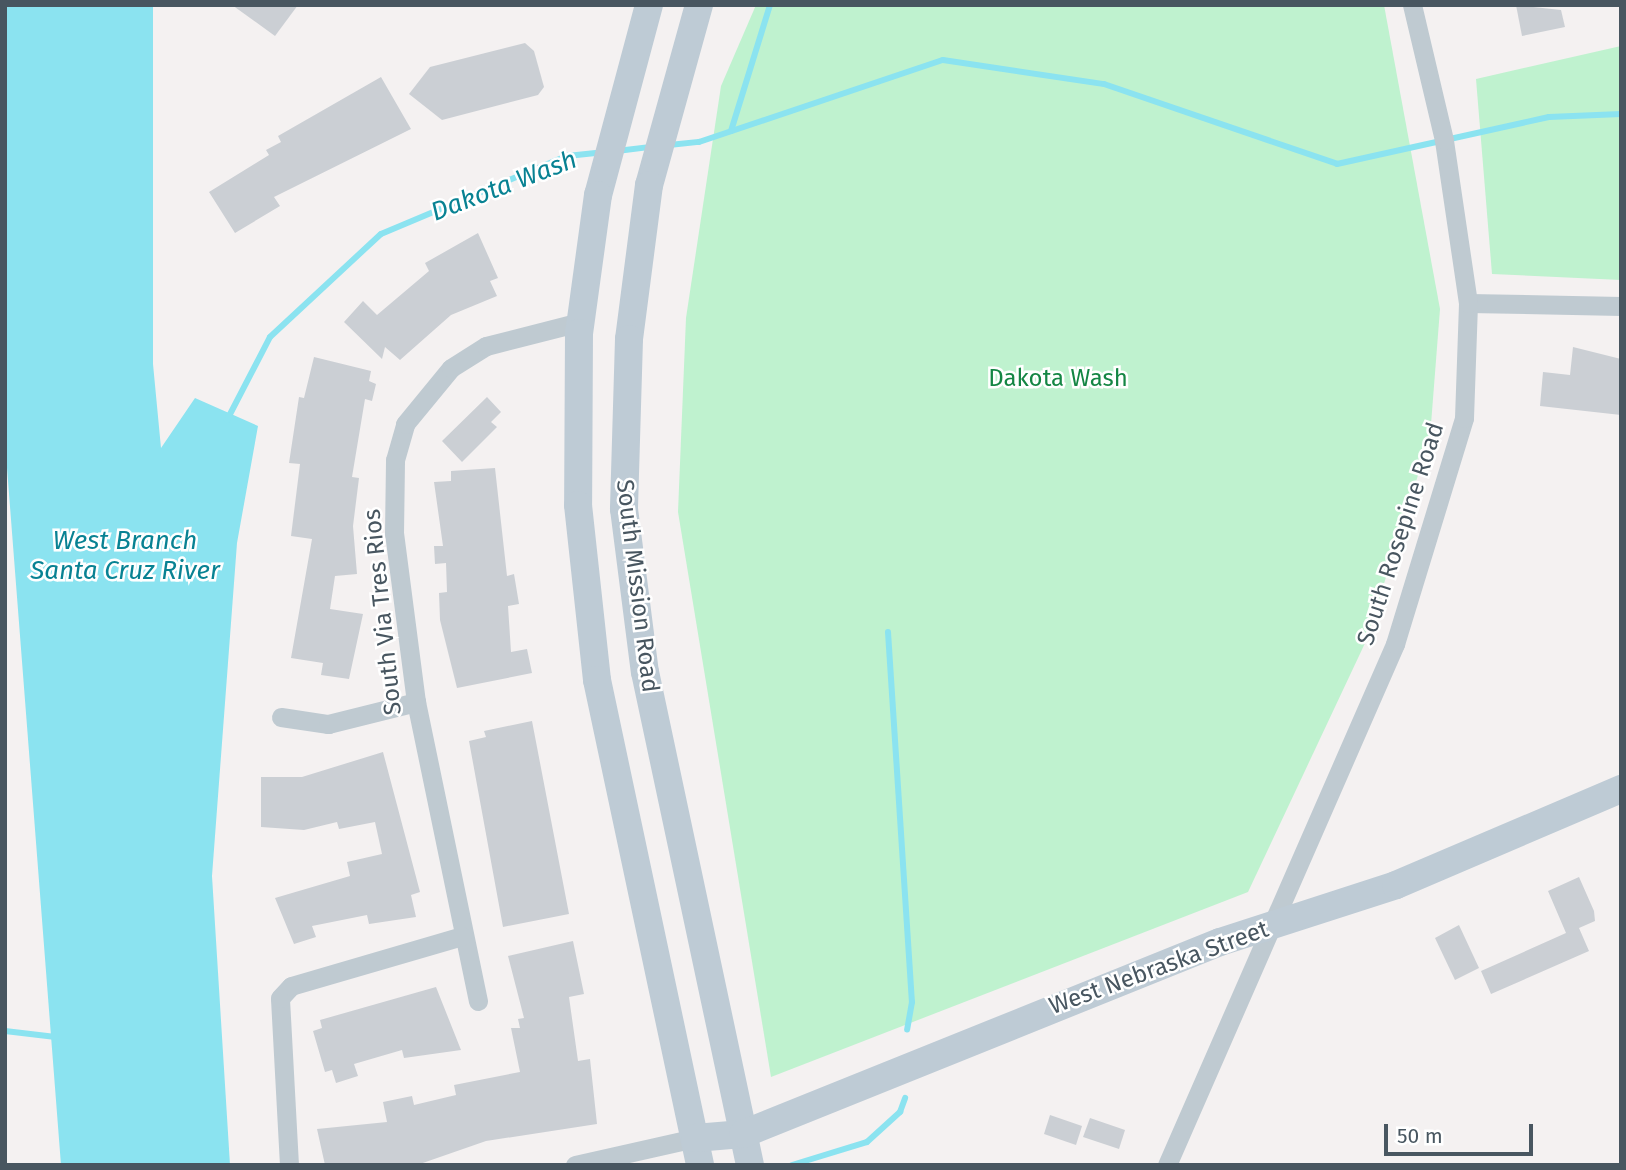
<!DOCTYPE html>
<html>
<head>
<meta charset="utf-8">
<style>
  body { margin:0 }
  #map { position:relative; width:1626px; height:1170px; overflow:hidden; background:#f4f1f1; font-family:"Fira Sans",sans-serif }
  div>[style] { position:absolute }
  .green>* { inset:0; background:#bff2cf }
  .water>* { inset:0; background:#8be3f0 }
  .stream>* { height:6px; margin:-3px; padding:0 3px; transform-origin:3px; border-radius:3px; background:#8be3f0 }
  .building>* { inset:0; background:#cbcfd4 }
  .street>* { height:19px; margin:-9.5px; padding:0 9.5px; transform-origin:9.5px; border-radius:9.5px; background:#bfcad1 }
  .secondary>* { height:28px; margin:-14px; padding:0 14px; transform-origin:14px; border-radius:14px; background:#becbd5 }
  span { translate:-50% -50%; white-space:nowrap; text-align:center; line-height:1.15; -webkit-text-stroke:5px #fff; paint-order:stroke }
  .park-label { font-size:24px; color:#148644 }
  .street-label { font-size:24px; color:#485660 }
  .water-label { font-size:26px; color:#088293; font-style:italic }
  .frame { position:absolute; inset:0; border:7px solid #485660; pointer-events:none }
  .scale { position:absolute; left:1384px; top:1124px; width:149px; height:32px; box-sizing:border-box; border:4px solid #485660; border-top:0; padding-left:9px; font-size:21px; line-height:24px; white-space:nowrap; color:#485660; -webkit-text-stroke:5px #fff; paint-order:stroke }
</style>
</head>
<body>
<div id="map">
  <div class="green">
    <i style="clip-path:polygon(756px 5px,1384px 5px,1440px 309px,1430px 437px,1366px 641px,1248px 892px,771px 1077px,678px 512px,686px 318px,721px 86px)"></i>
    <i style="clip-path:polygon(1621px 46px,1621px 280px,1492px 274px,1476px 79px)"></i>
  </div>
  <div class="water">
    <i style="clip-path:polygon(5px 5px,153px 5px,153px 364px,161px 448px,195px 398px,258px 426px,237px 543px,212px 876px,230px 1165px,61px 1165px,6px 455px)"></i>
  </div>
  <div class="stream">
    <i style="left:731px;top:131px;width:132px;rotate:-72.8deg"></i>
    <i style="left:669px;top:145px;width:30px;rotate:-6deg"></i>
    <i style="left:699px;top:142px;width:257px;rotate:-18.6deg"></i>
    <i style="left:943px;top:60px;width:163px;rotate:8.5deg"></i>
    <i style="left:1104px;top:84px;width:246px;rotate:18.9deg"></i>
    <i style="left:1337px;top:164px;width:217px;rotate:-12.5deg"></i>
    <i style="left:1549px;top:117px;width:72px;rotate:-2.4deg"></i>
    <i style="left:617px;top:151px;width:34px;rotate:-7deg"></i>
    <i style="left:227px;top:420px;width:93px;rotate:-62.6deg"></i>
    <i style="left:270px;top:337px;width:151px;rotate:-42.9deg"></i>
    <i style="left:381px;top:234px;width:202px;rotate:-22.8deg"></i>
    <i style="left:567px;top:156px;width:36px;rotate:-6deg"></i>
    <i style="left:888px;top:632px;width:371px;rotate:86.3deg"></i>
    <i style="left:912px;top:1002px;width:28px;rotate:100deg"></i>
    <i style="left:5px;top:1031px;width:51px;rotate:6.7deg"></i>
    <i style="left:792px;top:1165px;width:78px;rotate:-17deg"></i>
    <i style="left:867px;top:1142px;width:45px;rotate:-42.3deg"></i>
    <i style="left:900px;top:1112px;width:15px;rotate:-70deg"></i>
  </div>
  <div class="building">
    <i style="clip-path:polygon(232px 5px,298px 5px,275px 36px)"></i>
    <i style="clip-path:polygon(1516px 5px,1561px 10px,1565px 27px,1522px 36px)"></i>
    <i style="clip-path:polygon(525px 43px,534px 51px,544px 87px,538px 95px,442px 120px,409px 94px,430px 67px)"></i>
    <i style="clip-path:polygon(381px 77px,411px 129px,274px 197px,280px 206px,235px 233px,209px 192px,269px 155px,266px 150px,281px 142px,278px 136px)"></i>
    <i style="clip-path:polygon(478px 233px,498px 278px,490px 281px,497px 296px,451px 315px,400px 360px,385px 347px,382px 359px,344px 322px,363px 301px,377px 315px,429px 271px,425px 263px)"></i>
    <i style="clip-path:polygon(1573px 347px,1621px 359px,1621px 415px,1540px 406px,1543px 372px,1570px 375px)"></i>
    <i style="clip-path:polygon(314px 357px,371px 371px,369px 381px,376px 384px,372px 401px,365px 399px,352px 477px,359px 478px,353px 526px,357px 574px,335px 576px,330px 609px,363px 614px,349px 679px,321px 675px,323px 663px,291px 658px,312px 539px,291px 536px,300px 464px,289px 463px,299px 397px,304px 398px)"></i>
    <i style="clip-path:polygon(487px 397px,501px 412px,491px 422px,497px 427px,462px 462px,442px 441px)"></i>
    <i style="clip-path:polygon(495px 468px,507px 576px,514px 574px,519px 604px,508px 606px,511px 652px,527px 649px,532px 673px,457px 688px,440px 620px,439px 593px,447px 592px,446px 563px,435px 564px,434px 546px,443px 546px,434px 482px,451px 481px,451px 471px)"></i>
    <i style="clip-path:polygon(532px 721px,569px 914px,503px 927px,469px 741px,486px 737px,484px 731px)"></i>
    <i style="clip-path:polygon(383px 752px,420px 892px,411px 895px,416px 917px,369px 924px,367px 915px,312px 926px,316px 937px,294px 944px,275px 898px,350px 876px,347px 862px,382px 854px,375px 822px,339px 829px,337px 822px,304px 830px,261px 827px,261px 777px,302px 777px)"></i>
    <i style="clip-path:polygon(1579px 877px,1594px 911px,1595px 921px,1579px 928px,1589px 951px,1491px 994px,1481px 971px,1566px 933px,1548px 891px)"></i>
    <i style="clip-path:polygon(1459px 925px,1479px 968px,1455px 980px,1435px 938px)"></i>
    <i style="clip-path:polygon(573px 941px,584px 994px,569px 997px,578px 1061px,590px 1059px,597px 1124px,486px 1141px,417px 1165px,325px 1165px,317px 1129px,387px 1122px,383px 1102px,412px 1096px,414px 1105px,456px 1095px,454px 1085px,520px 1072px,511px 1028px,520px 1028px,518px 1019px,524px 1018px,508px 956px)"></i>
    <i style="clip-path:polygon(436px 987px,461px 1050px,404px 1058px,402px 1050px,354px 1064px,358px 1076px,336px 1083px,332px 1070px,325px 1072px,313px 1031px,322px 1028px,320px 1020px)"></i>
    <i style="clip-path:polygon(1050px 1115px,1082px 1126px,1076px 1145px,1044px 1134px)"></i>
    <i style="clip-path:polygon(1090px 1118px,1125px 1130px,1119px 1149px,1083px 1137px)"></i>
  </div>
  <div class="street">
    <i style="left:1468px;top:303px;width:153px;rotate:1.1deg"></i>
    <i style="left:281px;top:717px;width:48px;rotate:8.5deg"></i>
    <i style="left:328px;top:724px;width:91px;rotate:-14deg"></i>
    <i style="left:478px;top:1001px;width:305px;rotate:-101.7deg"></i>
    <i style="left:416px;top:702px;width:170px;rotate:-97.4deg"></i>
    <i style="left:394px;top:533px;width:73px;rotate:-89.2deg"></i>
    <i style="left:395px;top:460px;width:37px;rotate:-74deg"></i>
    <i style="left:405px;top:424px;width:72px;rotate:-50.6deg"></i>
    <i style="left:451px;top:368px;width:41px;rotate:-32.2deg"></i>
    <i style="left:486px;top:346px;width:97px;rotate:-14.3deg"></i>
    <i style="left:289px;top:1165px;width:167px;rotate:-93.1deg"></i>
    <i style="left:280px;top:998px;width:16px;rotate:-47deg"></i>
    <i style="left:291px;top:986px;width:178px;rotate:-16.3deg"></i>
    <i style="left:575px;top:1165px;width:123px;rotate:-12.7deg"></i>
    <i style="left:1167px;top:1165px;width:569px;rotate:-66.36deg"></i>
    <i style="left:1395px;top:644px;width:236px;rotate:-73deg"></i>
    <i style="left:1464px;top:418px;width:115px;rotate:-88deg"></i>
    <i style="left:1468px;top:303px;width:165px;rotate:-98.4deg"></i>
    <i style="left:1444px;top:140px;width:139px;rotate:-103.3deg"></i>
  </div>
  <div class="secondary">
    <i style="left:649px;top:5px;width:197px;rotate:105deg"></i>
    <i style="left:598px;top:195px;width:139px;rotate:97.8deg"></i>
    <i style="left:579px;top:333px;width:172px;rotate:90.3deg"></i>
    <i style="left:578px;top:505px;width:176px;rotate:83.8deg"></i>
    <i style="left:597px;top:680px;width:496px;rotate:78deg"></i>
    <i style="left:699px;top:5px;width:187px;rotate:105.5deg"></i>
    <i style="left:649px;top:185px;width:155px;rotate:97.4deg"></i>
    <i style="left:629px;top:339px;width:170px;rotate:91.7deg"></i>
    <i style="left:624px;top:509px;width:164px;rotate:82.7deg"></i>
    <i style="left:645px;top:672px;width:504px;rotate:77.98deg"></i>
    <i style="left:695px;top:1138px;width:48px;rotate:-4.8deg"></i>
    <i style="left:743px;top:1134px;width:514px;rotate:-21.93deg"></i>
    <i style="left:1220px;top:942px;width:185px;rotate:-17.9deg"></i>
    <i style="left:1396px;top:885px;width:245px;rotate:-23.1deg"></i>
  </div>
  <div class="park-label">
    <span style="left:1058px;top:379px">Dakota Wash</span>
  </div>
  <div class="street-label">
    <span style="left:1401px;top:534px;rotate:-72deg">South Rosepine Road</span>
    <span style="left:637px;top:586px;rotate:83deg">South Mission Road</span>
    <span style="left:383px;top:612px;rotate:-96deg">South Via Tres Rios</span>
    <span style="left:1159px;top:968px;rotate:-20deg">West Nebraska Street</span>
  </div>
  <div class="water-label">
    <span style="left:504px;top:186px;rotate:-21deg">Dakota Wash</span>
    <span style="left:125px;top:556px">West Branch<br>Santa Cruz River</span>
  </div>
  <div class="frame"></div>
  <div class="scale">50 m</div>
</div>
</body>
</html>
